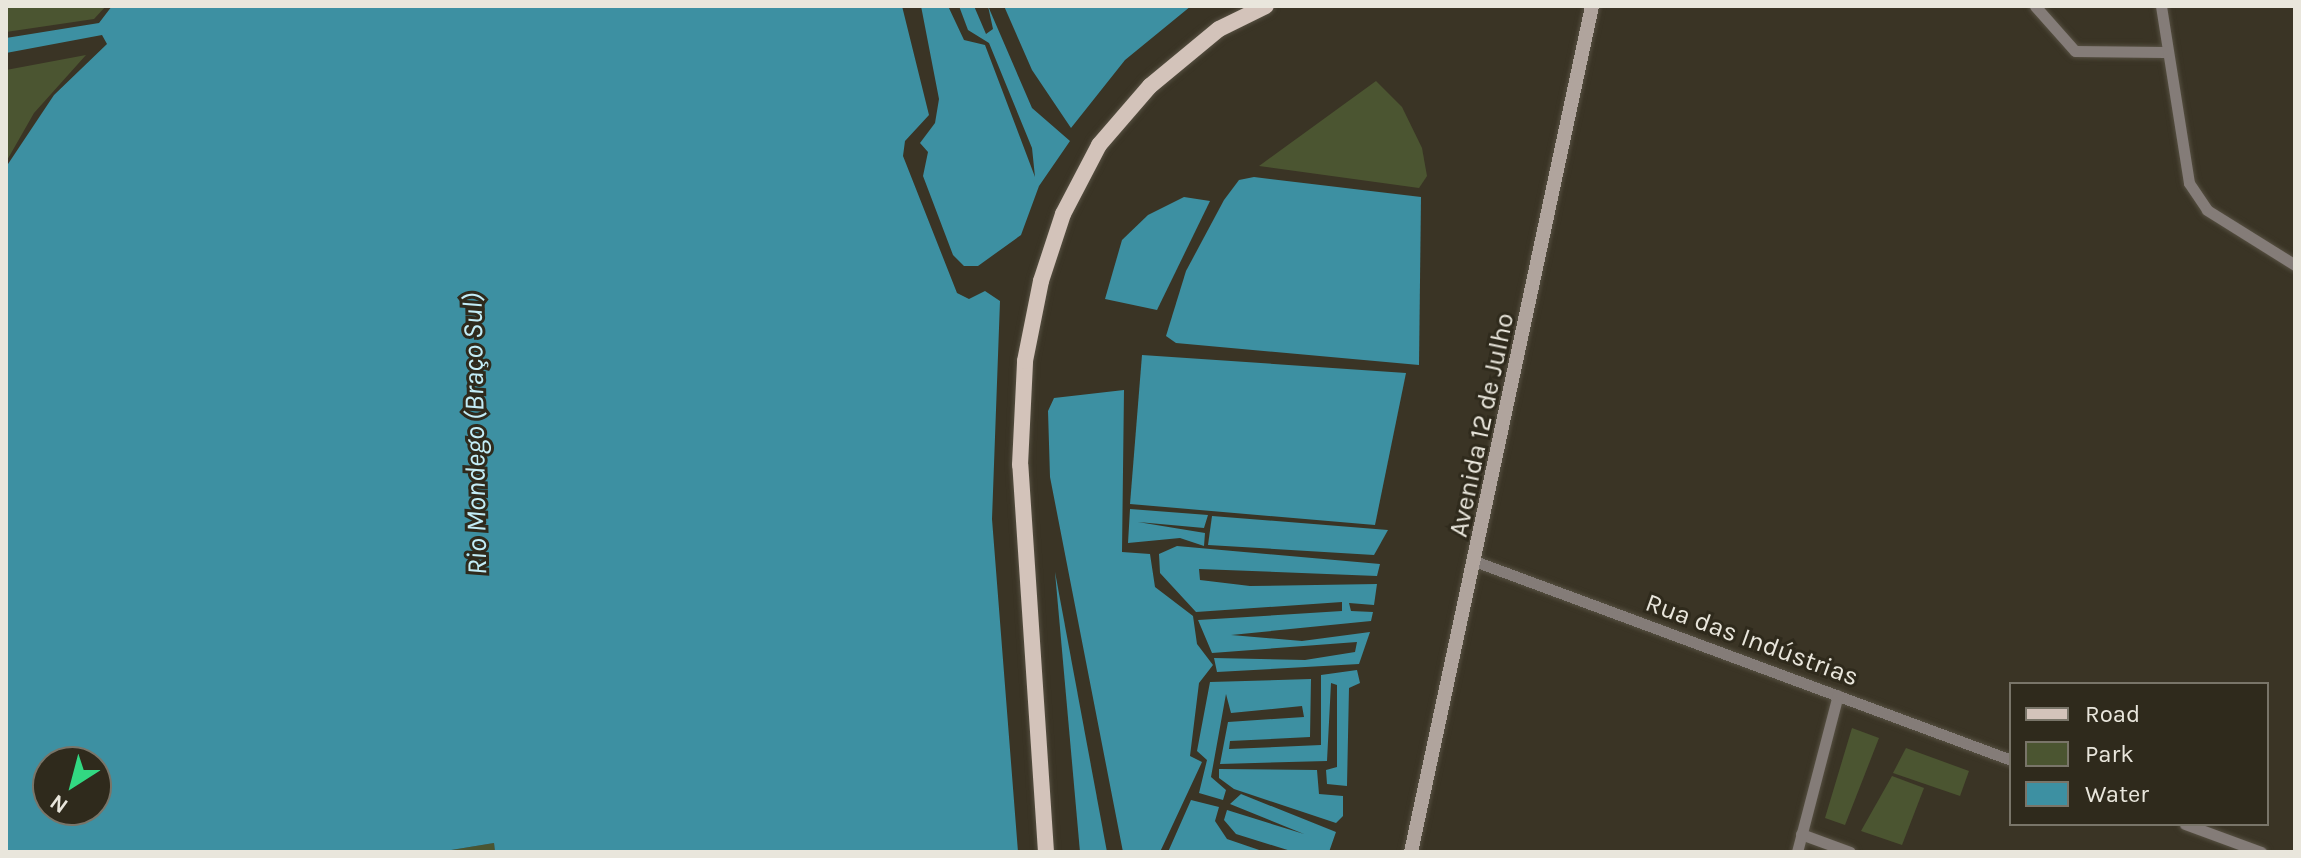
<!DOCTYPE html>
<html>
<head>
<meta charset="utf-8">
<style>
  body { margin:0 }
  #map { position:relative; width:2301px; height:858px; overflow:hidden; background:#3a3425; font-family:Karla,sans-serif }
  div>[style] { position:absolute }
  .green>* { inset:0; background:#4b5531 }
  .water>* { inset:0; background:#3d90a2 }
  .roads { filter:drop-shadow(0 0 2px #565042) drop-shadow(0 0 2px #565042) }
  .street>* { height:11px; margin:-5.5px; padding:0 5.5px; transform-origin:5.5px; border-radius:5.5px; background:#847c78 }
  .secondary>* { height:14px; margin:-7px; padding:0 7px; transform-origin:7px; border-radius:7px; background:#b0a49d }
  .primary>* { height:16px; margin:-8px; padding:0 8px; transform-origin:8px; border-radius:8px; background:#d3c3ba }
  span { translate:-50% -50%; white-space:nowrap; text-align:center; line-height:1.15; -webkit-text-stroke:6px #2f2a1c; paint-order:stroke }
  .street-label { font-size:26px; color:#e9e6dc }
  .water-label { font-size:28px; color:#c3edf7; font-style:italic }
  .frame { position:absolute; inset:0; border:8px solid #e9e6dc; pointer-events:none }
  .legend { position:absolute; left:2009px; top:682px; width:260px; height:144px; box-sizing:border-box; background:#2f2a1c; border:2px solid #797569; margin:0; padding:10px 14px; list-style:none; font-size:24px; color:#e9e6dc }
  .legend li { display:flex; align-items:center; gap:16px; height:40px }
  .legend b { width:40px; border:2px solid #797569 }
  .north { position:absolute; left:32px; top:746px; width:80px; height:80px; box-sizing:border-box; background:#2f2a1c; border:2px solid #797569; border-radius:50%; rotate:216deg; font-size:22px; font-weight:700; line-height:32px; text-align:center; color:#e9e6dc }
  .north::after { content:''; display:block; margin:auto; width:28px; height:36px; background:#32d882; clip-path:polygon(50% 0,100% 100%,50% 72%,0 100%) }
</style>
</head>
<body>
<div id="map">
  <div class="green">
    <i style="clip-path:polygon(6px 6px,106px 6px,94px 19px,6px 32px)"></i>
    <i style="clip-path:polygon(86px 55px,34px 113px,6px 162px,6px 70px)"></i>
    <i style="clip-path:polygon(1376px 81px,1402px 107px,1422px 148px,1427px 176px,1419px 188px,1259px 166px)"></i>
    <i style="clip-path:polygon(1852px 728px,1879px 738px,1845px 825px,1825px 818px)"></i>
    <i style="clip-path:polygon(1906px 748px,1969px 771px,1960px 796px,1893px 773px)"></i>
    <i style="clip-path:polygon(1892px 776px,1924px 788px,1902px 845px,1861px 831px)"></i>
    <i style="clip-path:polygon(494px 843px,495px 852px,439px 852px)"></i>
  </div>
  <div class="water">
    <i style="clip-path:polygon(evenodd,112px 6px,902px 6px,929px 115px,905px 141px,903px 156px,957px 293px,969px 299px,985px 291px,1000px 301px,992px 519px,1018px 852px,495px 852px,494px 843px,439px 852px,6px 852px,6px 167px,54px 95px,107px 44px,102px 35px,6px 53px,6px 38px,99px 23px,112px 6px,48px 762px,96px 762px,96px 810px,48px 810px,48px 762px)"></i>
    <i style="clip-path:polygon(921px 6px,948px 6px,964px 40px,985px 45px,1035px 177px,1032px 148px,989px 43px,968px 30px,959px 6px,974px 6px,986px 34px,993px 29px,988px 6px,1032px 108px,1070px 141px,1039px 186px,1021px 235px,978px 266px,964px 266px,953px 255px,923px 176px,928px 152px,920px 143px,935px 123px,939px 99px)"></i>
    <i style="clip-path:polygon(1004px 6px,1191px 6px,1125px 60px,1071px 128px,1032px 70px)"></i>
    <i style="clip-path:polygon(1254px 177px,1421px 197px,1419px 365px,1176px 343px,1166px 336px,1186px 271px,1224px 200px,1239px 180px)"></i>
    <i style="clip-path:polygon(1184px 197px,1210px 201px,1157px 310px,1105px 299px,1122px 240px,1148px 215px)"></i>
    <i style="clip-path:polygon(1142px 355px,1406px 373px,1375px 525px,1130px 504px)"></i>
    <i style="clip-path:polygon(1124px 390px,1122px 552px,1150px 554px,1155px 587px,1193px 616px,1197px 644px,1213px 665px,1199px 683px,1190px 756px,1202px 762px,1160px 852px,1123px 852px,1050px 477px,1048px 411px,1054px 398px)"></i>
    <i style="clip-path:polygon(1130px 509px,1208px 515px,1204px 528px,1138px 522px,1205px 533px,1204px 546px,1180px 538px,1128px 543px)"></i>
    <i style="clip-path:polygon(1212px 516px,1388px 530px,1374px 555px,1208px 545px)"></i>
    <i style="clip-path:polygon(1177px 546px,1380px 564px,1377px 576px,1199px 569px,1200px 580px,1250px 586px,1377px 584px,1374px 605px,1349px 603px,1351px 611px,1373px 612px,1371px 621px,1231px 635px,1302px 641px,1370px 632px,1359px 664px,1217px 672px,1214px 658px,1305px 660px,1355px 652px,1357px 642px,1212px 653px,1198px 620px,1342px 611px,1342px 602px,1196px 612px,1160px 573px,1159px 554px)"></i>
    <i style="clip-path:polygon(1055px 572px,1107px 852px,1080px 852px)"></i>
    <i style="clip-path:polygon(1357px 670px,1360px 683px,1349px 688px,1347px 786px,1327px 784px,1326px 770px,1337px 767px,1337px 685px,1331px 683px,1327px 761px,1220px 764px,1228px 722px,1304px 717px,1302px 706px,1231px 713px,1226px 694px,1211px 777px,1226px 790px,1223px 800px,1199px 793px,1207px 760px,1197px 751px,1210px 682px,1311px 679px,1310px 737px,1230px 741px,1229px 749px,1321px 745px,1321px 675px)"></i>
    <i style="clip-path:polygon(1219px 769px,1317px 770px,1319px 794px,1343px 796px,1343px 816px,1336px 823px,1234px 789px,1219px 778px)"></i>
    <i style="clip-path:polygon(1241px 794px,1336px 832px,1329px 852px,1294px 852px,1236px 834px,1224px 820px,1227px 810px,1304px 834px,1230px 804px)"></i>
    <i style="clip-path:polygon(1191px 800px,1219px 807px,1215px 821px,1227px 839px,1265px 852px,1168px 852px)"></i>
  </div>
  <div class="roads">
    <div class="street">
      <i style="left:2035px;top:6px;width:60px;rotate:48.4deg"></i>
      <i style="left:2075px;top:51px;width:89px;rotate:0.6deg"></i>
      <i style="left:2161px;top:6px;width:179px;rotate:81deg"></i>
      <i style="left:2189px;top:183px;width:32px;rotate:56deg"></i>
      <i style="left:2207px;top:210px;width:104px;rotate:32deg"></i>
      <i style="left:1477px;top:562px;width:570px;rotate:20.34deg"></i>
      <i style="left:2185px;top:824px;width:81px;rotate:20.2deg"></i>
      <i style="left:1801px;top:834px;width:52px;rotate:20.2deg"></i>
      <i style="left:1797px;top:852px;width:162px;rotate:-75.4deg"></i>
    </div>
    <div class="secondary">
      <i style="left:1411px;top:852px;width:865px;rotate:-77.92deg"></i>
    </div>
    <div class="primary">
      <i style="left:1046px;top:852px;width:388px;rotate:-93.8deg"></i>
      <i style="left:1020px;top:465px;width:104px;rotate:-87.2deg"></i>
      <i style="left:1025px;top:361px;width:82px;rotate:-78.7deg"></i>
      <i style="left:1041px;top:281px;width:71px;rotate:-71.8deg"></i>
      <i style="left:1063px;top:214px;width:78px;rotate:-62.4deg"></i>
      <i style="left:1099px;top:145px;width:78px;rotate:-49.2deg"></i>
      <i style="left:1150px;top:86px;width:89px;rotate:-39.6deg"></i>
      <i style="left:1219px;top:29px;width:52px;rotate:-26.1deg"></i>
    </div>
  </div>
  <div class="street-label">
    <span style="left:1482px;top:425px;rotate:-78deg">Avenida 12 de Julho</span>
    <span style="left:1752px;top:640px;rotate:20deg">Rua das Indústrias</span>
  </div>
  <div class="water-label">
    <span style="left:475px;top:434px;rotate:-91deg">Rio Mondego (Braço Sul)</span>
  </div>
  <div class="frame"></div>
  <ul class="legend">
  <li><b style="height:10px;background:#d3c3ba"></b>Road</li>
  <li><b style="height:22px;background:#4b5531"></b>Park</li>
  <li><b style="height:22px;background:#3d90a2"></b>Water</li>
  </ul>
  <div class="north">N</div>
</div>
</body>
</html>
